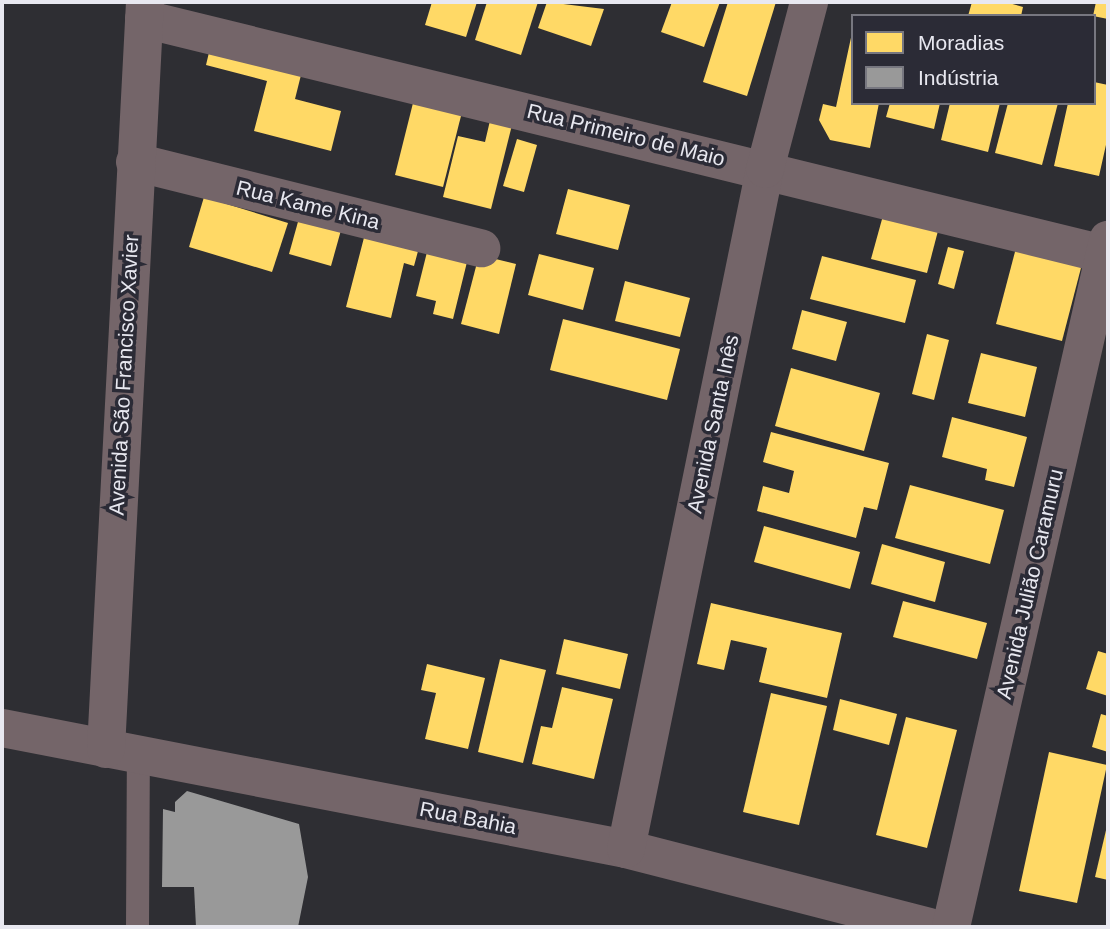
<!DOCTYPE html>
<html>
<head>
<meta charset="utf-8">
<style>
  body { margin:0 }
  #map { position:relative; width:1110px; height:929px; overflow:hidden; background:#2e2e33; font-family:Helvetica,sans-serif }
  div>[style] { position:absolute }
  .homes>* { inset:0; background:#ffd966 }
  .industry>* { inset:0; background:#999 }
  .service>* { height:23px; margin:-11.5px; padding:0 11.5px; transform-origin:11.5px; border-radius:11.5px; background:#746569 }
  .minor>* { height:38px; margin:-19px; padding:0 19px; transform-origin:19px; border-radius:19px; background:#746569 }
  span { translate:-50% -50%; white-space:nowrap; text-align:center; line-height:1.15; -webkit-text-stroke:7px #2b2b36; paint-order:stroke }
  .street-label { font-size:21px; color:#e8e8f0 }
  .frame { position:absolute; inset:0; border:4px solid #e8e8f0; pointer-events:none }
  .legend { position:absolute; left:851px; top:14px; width:245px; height:91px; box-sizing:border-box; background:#2b2b36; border:2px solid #777780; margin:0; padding:9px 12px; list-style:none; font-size:21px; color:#e8e8f0 }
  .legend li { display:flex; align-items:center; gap:14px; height:35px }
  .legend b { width:35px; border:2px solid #777780 }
</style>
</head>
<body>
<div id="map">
  <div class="homes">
    <i style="clip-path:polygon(432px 2px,477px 2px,466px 37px,425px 25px)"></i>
    <i style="clip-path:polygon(487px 2px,538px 2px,521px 55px,475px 40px)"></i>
    <i style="clip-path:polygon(547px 2px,604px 9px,591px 46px,538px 28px)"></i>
    <i style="clip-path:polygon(672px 2px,720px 2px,704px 47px,661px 32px)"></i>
    <i style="clip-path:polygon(728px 2px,776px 2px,747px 96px,703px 82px)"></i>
    <i style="clip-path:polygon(972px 2px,1005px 2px,1023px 7px,1021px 16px,968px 16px)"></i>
    <i style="clip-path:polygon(1096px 2px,1108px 2px,1108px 19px,1093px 16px)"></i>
    <i style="clip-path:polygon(852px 33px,853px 103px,879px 103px,870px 148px,830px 140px,819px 120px,823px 104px,836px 107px)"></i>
    <i style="clip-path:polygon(211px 44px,303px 67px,295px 99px,341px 111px,331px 151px,254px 131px,267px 81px,206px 65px)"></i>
    <i style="clip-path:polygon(1094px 82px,1108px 85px,1108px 136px,1099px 176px,1054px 166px,1068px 103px,1094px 103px)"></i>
    <i style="clip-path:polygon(414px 99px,462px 112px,443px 187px,395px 175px)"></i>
    <i style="clip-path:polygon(890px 103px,940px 103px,934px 129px,886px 117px)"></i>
    <i style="clip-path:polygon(950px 103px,1000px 103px,988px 152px,941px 140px)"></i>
    <i style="clip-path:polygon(1008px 103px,1058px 103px,1042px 165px,995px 153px)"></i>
    <i style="clip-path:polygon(492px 112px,514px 117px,491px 209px,443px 197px,458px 136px,485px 142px)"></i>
    <i style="clip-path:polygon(517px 139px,537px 145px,524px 192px,503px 186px)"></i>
    <i style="clip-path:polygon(568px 189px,630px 205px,618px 250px,556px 234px)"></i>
    <i style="clip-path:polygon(204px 197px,288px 223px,272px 272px,189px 247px)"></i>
    <i style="clip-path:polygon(301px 211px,343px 223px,331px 266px,289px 254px)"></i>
    <i style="clip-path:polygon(884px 212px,939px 227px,927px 273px,871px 259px)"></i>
    <i style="clip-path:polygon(367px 226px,421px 240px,414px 266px,404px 263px,391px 318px,346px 307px)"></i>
    <i style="clip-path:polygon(948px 247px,964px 251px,954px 289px,938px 284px)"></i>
    <i style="clip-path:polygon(1016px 248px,1082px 264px,1062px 341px,996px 324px)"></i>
    <i style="clip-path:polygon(427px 252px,467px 262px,453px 319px,433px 314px,436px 301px,416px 296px)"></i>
    <i style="clip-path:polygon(539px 254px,594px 268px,583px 310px,528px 295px)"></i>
    <i style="clip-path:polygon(479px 255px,516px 264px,499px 334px,461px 324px)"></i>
    <i style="clip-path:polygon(822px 256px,916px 280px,905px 323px,810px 299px)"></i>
    <i style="clip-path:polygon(625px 281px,690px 298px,680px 337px,615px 321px)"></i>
    <i style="clip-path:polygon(802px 310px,847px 322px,836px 361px,792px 349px)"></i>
    <i style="clip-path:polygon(563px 319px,680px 349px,667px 400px,550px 370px)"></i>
    <i style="clip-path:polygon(927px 334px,949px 340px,934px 400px,912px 394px)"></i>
    <i style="clip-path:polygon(981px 353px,1037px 367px,1025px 417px,968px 403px)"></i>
    <i style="clip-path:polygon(791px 368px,880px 393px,864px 451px,775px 426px)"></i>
    <i style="clip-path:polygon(952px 417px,1027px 437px,1014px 487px,985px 480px,987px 469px,942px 457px)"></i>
    <i style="clip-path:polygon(771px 432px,889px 463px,877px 510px,864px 507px,856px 538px,757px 511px,763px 486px,789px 493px,794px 471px,763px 462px)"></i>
    <i style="clip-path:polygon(910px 485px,1004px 510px,990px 564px,895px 538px)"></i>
    <i style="clip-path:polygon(764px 526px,860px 552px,850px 589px,754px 562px)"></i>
    <i style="clip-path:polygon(882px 544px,945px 562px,935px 602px,871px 584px)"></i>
    <i style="clip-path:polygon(903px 601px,987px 623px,977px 659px,893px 637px)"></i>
    <i style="clip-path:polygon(711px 603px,842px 633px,827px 698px,759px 682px,767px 648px,731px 640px,724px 670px,697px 664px)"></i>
    <i style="clip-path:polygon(564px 639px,628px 654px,620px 689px,556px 674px)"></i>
    <i style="clip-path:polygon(1098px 651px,1108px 654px,1108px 696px,1086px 689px)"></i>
    <i style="clip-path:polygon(500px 659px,546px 670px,523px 763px,478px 752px)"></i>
    <i style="clip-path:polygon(427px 664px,485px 678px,468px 749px,425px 739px,436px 693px,421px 690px)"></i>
    <i style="clip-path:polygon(562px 687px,613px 699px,594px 779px,532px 764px,541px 726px,552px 728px)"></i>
    <i style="clip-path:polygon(771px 693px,827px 706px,799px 825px,743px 812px)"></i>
    <i style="clip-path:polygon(840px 699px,897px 714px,889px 745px,833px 730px)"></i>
    <i style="clip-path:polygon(1101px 714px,1108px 716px,1108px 752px,1092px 747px)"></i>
    <i style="clip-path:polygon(906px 717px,957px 730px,927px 848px,876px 835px)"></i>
    <i style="clip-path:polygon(1049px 752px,1107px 765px,1077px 903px,1019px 891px)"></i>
    <i style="clip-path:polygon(1107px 826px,1108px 826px,1108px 880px,1095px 877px)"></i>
  </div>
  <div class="industry">
    <i style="clip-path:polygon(187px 791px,299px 824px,308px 877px,298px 927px,196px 927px,194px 887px,162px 887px,163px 809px,175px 812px,175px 802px)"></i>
  </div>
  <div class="service">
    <i style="left:137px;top:927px;width:172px;rotate:-89.7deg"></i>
  </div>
  <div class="minor">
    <i style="left:144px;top:19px;width:992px;rotate:13.76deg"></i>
    <i style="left:135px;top:162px;width:357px;rotate:14deg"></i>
    <i style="left:2px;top:728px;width:636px;rotate:10.97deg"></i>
    <i style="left:626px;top:849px;width:313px;rotate:14.4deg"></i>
    <i style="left:106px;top:749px;width:748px;rotate:-87.01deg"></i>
    <i style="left:626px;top:849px;width:694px;rotate:-78.45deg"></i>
    <i style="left:765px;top:169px;width:173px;rotate:-75.2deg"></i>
    <i style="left:951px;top:927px;width:705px;rotate:-77.13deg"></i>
  </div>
  <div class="street-label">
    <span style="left:626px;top:135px;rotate:14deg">Rua Primeiro de Maio</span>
    <span style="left:308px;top:205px;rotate:14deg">Rua Kame Kina</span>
    <span style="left:124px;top:375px;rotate:-87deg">Avenida São Francisco Xavier</span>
    <span style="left:713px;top:424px;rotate:-78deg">Avenida Santa Inês</span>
    <span style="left:1030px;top:584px;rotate:-77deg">Avenida Julião Caramuru</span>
    <span style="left:468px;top:818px;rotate:11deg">Rua Bahia</span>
  </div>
  <div class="frame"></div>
  <ul class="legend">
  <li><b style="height:19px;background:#ffd966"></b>Moradias</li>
  <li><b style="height:19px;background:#999"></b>Indústria</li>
  </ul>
</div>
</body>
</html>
